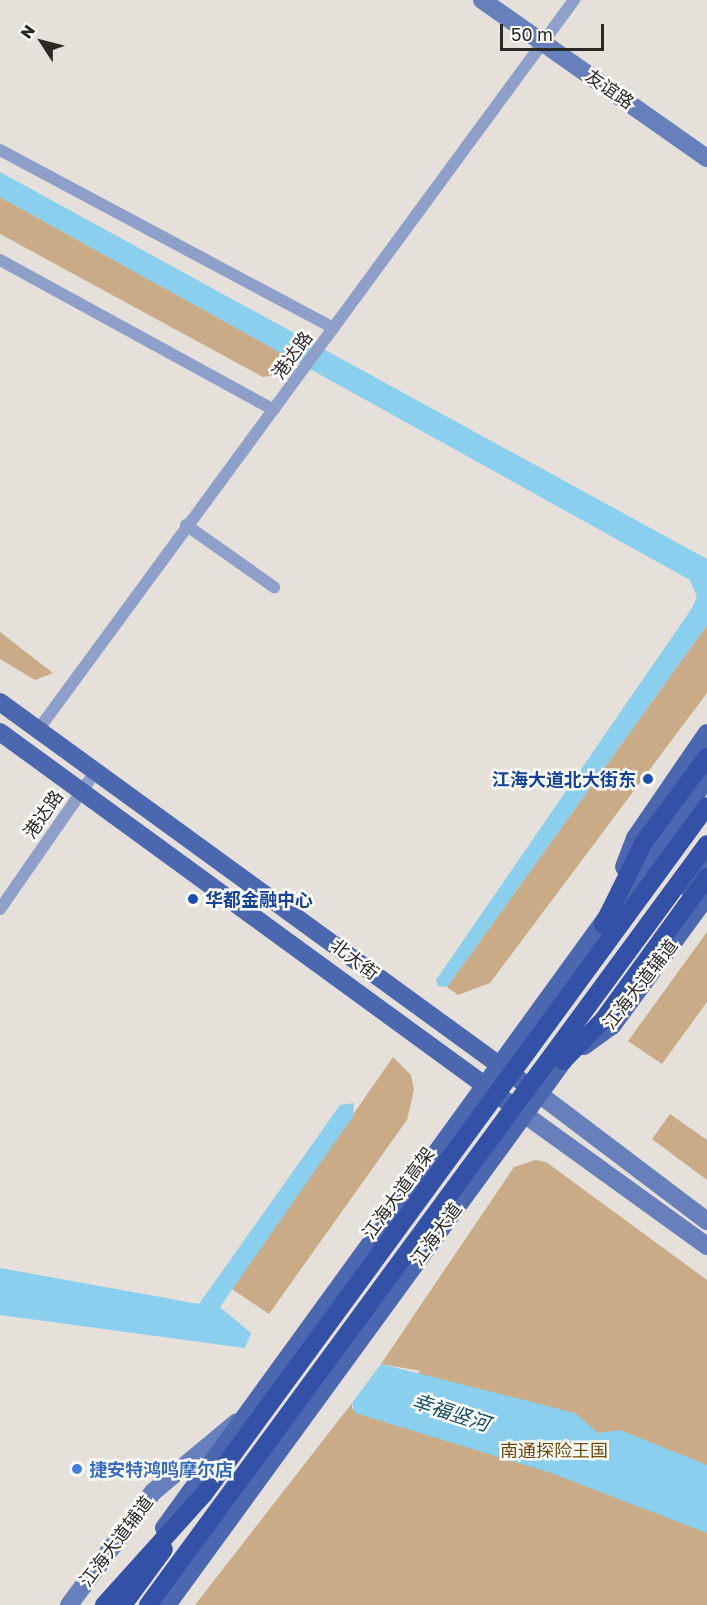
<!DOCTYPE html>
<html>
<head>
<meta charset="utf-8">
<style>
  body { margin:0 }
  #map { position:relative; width:707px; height:1605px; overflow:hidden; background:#e5e0d9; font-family:"Golos Text","Noto Sans SC",sans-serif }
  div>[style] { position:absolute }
  .green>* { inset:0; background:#c9ac87 }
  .water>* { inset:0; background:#8acfee }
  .street>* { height:12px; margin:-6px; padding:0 6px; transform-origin:6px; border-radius:6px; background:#8ea0c9 }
  .secondary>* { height:18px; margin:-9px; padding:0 9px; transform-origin:9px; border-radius:9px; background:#677fbb }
  .primary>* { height:18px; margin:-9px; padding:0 9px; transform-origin:9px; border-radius:9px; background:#4b67b0 }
  .highway>* { height:18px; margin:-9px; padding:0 9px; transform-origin:9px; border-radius:9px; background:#3351a6 }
  .highway-bridge>* { height:18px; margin:-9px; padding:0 9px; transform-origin:9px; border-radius:9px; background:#3351a6 }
  .dots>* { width:16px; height:16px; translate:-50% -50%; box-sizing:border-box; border:3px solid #fff; border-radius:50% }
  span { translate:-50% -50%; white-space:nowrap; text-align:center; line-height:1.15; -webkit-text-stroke:5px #fff; paint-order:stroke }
  .street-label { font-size:18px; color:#2b2926 }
  .transit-label { font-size:18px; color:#164399; font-weight:700 }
  .right { translate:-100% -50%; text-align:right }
  .left { translate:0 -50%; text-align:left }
  .park-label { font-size:18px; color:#6e4806 }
  .shop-label { font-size:18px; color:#366cbe; font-weight:700 }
  .water-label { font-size:20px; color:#124c61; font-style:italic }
  .north { position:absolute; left:12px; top:12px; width:60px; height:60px; -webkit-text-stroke:4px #fff; paint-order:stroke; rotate:306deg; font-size:16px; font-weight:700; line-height:24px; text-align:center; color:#2b2926 }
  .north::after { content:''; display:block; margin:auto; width:21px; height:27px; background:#2b2926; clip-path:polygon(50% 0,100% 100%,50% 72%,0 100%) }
  .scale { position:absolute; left:500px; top:24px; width:104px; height:27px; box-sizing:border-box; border:3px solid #2b2926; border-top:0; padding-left:8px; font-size:18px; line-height:21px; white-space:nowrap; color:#2b2926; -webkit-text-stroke:4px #fff; paint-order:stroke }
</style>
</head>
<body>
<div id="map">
  <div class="green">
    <i style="clip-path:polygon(0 197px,298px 362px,288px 373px,263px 377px,0 234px)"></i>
    <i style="clip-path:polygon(707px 625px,707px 693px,490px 983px,458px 995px,447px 987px)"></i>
    <i style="clip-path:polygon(0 632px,53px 673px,35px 680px,0 659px)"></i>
    <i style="clip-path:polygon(707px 932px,707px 1002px,662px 1064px,628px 1041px)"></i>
    <i style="clip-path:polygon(393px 1057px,411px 1075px,414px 1090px,407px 1120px,269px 1314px,232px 1289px)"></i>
    <i style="clip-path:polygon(670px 1114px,707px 1140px,707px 1180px,652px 1139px)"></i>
    <i style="clip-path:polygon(535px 1160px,546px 1162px,707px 1280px,707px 1605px,195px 1605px,352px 1403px,352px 1409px,421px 1371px,381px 1364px,514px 1167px)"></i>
  </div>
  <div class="water">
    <i style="clip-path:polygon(0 172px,707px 559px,707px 625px,447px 987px,438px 986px,436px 980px,692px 608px,697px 597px,690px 580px,0 197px)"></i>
    <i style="clip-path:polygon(354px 1103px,353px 1116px,220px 1307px,251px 1333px,245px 1348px,0 1315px,0 1268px,199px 1304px,340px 1105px)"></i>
    <i style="clip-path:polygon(381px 1364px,575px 1413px,598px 1433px,620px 1430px,707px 1465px,707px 1533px,551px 1473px,355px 1413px,352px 1403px)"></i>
  </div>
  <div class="street">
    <i style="left:0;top:150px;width:378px;rotate:28.1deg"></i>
    <i style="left:0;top:260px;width:312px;rotate:28.7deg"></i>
    <i style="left:186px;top:525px;width:108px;rotate:35.2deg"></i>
    <i style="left:38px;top:730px;width:906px;rotate:-53.71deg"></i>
    <i style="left:0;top:909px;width:168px;rotate:-55.2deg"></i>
  </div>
  <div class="secondary">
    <i style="left:482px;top:0;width:275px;rotate:35.1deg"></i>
    <i style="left:539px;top:1094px;width:211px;rotate:37.1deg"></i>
    <i style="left:524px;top:1114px;width:226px;rotate:35.8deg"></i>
    <i style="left:69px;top:1605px;width:141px;rotate:-53.4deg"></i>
    <i style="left:153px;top:1492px;width:109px;rotate:-39.8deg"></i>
  </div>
  <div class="primary">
    <i style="left:0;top:702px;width:666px;rotate:36.03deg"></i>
    <i style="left:0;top:732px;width:648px;rotate:36.09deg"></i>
    <i style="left:624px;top:867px;width:31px;rotate:-69deg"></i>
    <i style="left:635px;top:838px;width:127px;rotate:-55.6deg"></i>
    <i style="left:689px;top:889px;width:31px;rotate:-54deg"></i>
    <i style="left:584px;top:1046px;width:34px;rotate:-36deg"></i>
    <i style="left:612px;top:1026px;width:161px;rotate:-53.8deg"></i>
    <i style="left:164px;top:1528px;width:925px;rotate:-54.06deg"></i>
    <i style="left:167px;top:1605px;width:688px;rotate:-53.93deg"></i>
  </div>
  <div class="highway">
    <i style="left:603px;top:925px;width:93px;rotate:-63.7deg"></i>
    <i style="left:644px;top:842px;width:106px;rotate:-53.5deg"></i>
    <i style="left:563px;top:1061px;width:57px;rotate:-45.7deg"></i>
    <i style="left:603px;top:1020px;width:177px;rotate:-54deg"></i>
    <i style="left:123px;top:1605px;width:69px;rotate:-53.8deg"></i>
  </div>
  <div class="highway-bridge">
    <i style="left:104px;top:1605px;width:149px;rotate:-48deg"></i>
    <i style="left:204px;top:1494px;width:852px;rotate:-53.83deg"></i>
    <i style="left:148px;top:1605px;width:944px;rotate:-53.7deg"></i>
  </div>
  <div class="dots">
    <i style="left:648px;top:779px;background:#1a4fb4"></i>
    <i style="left:193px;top:899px;background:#1a4fb4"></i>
    <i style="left:77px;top:1469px;background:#3f7fe0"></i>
  </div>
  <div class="street-label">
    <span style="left:610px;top:89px;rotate:35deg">友谊路</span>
    <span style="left:292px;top:355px;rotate:-54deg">港达路</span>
    <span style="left:43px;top:814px;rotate:-55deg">港达路</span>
    <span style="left:355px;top:959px;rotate:37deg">北大街</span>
    <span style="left:640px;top:984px;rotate:-52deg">江海大道辅道</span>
    <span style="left:398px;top:1193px;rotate:-54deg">江海大道高架</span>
    <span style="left:436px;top:1234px;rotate:-54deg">江海大道</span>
    <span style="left:116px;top:1541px;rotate:-53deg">江海大道辅道</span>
  </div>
  <div class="transit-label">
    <span class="right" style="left:636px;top:779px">江海大道北大街东</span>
    <span class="left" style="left:205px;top:899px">华都金融中心</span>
  </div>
  <div class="park-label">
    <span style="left:554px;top:1450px">南通探险王国</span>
  </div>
  <div class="shop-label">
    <span class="left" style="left:89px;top:1469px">捷安特鸿鸣摩尔店</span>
  </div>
  <div class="water-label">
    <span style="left:451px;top:1412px;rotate:18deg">幸福竖河</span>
  </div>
  <div class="north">N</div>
  <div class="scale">50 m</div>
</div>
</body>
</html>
